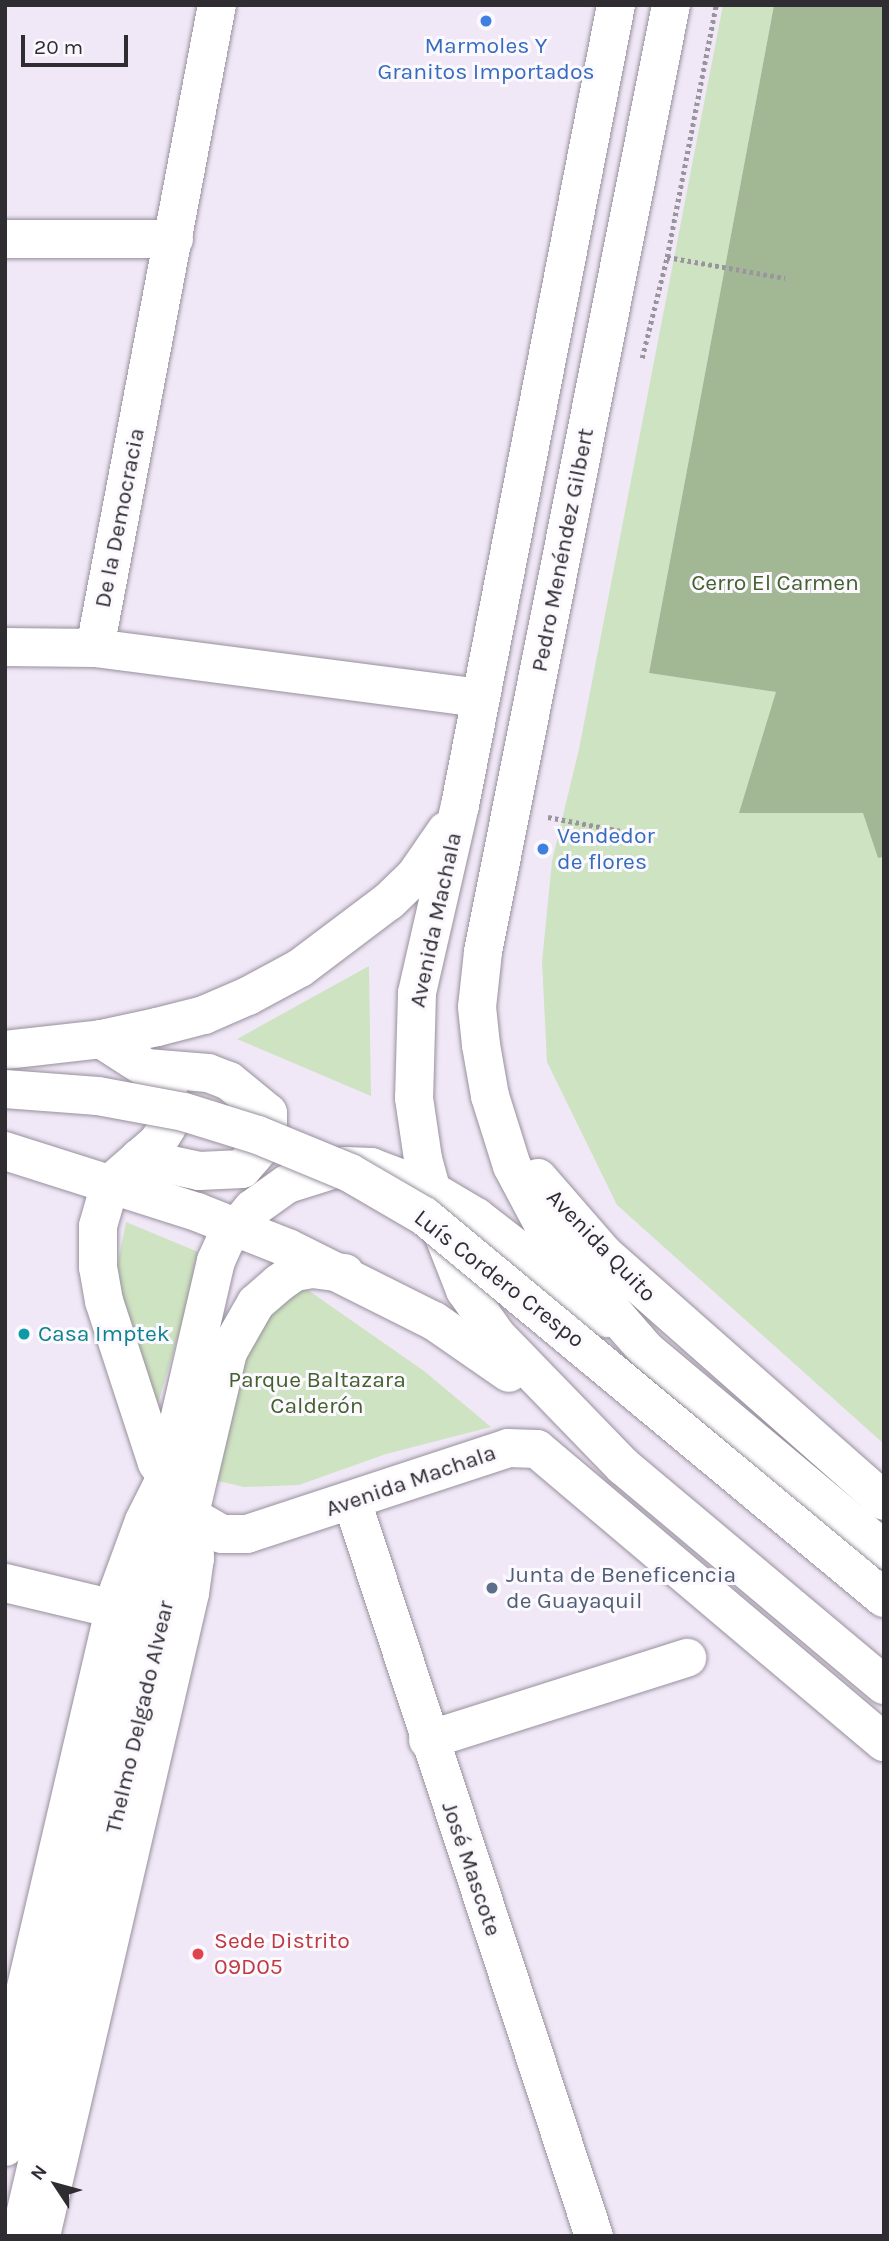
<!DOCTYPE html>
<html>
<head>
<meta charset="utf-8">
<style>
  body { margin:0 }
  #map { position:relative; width:889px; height:2241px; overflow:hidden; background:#f1e8f7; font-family:Karla,sans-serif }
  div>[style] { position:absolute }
  .green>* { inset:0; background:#cee3c1 }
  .forest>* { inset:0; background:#a2b894 }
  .path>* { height:4.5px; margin-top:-2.25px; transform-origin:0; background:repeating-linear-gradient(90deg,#9a949f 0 3.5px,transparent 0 7px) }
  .roads { filter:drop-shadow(0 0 2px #98909d) drop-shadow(0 0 2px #98909d) }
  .minor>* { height:38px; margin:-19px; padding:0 19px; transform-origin:19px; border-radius:19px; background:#fff }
  .major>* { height:38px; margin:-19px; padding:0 19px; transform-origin:19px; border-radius:19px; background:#fff }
  .bridges { filter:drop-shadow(0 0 2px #98909d) drop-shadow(0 0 2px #98909d) }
  .major-bridge>* { height:38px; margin:-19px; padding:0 19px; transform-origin:19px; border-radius:19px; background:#fff }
  .dots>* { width:19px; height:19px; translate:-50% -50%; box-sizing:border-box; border:4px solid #fbf8fe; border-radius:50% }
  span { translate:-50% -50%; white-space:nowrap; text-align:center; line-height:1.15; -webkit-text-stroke:6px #fbf8fe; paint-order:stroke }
  .shop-label { font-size:23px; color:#366cbe }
  .left { translate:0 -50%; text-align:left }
  .street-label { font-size:23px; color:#2f2c32 }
  .park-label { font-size:23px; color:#43612c }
  .culture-label { font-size:23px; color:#0d838f }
  .service-label { font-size:23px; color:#4e5e75 }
  .health-label { font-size:23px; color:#be3a42 }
  .frame { position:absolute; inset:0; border:7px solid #2f2c32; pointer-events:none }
  .north { position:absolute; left:21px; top:2150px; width:70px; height:70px; -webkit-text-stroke:5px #fbf8fe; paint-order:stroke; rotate:306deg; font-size:19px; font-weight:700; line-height:28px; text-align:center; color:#2f2c32 }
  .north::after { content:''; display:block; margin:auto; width:24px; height:32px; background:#2f2c32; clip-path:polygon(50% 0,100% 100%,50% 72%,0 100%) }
  .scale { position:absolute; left:21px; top:35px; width:107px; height:32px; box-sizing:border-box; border:4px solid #2f2c32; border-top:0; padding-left:9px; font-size:21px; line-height:24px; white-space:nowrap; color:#2f2c32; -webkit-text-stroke:5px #fbf8fe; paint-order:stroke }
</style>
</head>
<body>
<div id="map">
  <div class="green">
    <i style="clip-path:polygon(723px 5px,774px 5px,649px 673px,776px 692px,864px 813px,878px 858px,884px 857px,884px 1444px,617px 1205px,547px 1062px,542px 962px,552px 861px,579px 749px)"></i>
    <i style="clip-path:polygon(369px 966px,371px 1096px,237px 1039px)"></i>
    <i style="clip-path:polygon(126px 1222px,203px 1254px,158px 1403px,113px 1286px)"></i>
    <i style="clip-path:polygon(305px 1288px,424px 1371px,491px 1427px,386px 1454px,299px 1485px,244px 1487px,214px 1480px,246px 1347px,279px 1303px)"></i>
  </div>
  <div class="forest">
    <i style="clip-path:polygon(774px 5px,884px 5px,884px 857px,878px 858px,863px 813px,739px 813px,776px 692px,649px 673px)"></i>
  </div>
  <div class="path">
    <i style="left:667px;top:257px;width:120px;rotate:10.1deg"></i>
    <i style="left:642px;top:358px;width:104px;rotate:-76.1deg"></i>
    <i style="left:667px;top:257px;width:257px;rotate:-79deg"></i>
    <i style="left:548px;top:817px;width:85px;rotate:10.9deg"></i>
  </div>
  <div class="roads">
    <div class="minor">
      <i style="left:5px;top:239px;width:169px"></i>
      <i style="left:5px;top:647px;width:90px;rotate:0.6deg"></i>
      <i style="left:95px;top:648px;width:389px;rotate:7.4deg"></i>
      <i style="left:95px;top:648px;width:654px;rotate:-79.26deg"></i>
      <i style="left:139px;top:1158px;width:61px;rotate:12.2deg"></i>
      <i style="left:199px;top:1171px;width:43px;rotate:-2.7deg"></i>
      <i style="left:242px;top:1169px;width:37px;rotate:-49deg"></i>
      <i style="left:266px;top:1141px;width:13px;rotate:-81deg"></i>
      <i style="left:268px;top:1128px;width:15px;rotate:-90deg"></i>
      <i style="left:268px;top:1113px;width:50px;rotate:-140.6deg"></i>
      <i style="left:229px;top:1081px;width:22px;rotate:-159deg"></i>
      <i style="left:208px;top:1073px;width:62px;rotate:-175.4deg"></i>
      <i style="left:352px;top:1501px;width:774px;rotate:71.78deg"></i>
      <i style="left:5px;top:1583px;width:112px;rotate:13.4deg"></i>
      <i style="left:428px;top:1740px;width:272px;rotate:-17.6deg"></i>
      <i style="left:5px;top:2147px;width:38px;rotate:-68deg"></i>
      <i style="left:19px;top:2112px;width:874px;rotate:-76.97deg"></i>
      <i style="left:216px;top:1261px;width:22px;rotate:-66deg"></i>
      <i style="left:225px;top:1241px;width:42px;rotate:-49.8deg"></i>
      <i style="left:252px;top:1209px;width:43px;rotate:-35.5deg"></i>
      <i style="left:287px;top:1184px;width:61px;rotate:-17.2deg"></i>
      <i style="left:345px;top:1166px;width:26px;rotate:2deg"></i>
      <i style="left:371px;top:1167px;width:62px;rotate:20.8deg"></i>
      <i style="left:429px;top:1189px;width:55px;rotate:30.8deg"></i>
      <i style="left:476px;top:1217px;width:165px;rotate:37.8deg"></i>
      <i style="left:20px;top:2236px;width:908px;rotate:-76.76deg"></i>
      <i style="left:228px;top:1352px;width:56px;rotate:-60.3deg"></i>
      <i style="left:256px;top:1303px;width:30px;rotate:-41deg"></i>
      <i style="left:279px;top:1283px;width:19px;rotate:-35deg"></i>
      <i style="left:295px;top:1272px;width:17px;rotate:-10deg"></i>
      <i style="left:312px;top:1269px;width:33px;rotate:7deg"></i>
    </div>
    <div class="major">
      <i style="left:616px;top:5px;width:815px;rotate:101.03deg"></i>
      <i style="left:460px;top:805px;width:193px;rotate:102.9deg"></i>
      <i style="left:417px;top:993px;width:105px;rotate:91.6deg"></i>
      <i style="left:414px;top:1098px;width:62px;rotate:81.6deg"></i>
      <i style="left:423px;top:1159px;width:83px;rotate:74.6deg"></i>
      <i style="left:445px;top:1239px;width:55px;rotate:68.6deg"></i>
      <i style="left:465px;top:1290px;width:56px;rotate:55.2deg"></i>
      <i style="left:497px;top:1336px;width:181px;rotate:45.9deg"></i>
      <i style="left:623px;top:1466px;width:341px;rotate:40deg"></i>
      <i style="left:671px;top:5px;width:965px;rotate:101.23deg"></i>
      <i style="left:483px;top:952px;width:55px;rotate:96.2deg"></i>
      <i style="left:477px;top:1007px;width:38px;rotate:84deg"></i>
      <i style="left:481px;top:1045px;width:52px;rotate:80deg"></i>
      <i style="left:490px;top:1096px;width:73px;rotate:72.6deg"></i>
      <i style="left:512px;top:1166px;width:87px;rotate:62deg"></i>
      <i style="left:553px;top:1243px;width:142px;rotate:49deg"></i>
      <i style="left:646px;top:1350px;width:311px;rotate:40deg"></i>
      <i style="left:101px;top:1039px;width:54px;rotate:32.8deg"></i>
      <i style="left:146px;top:1068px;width:26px;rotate:43deg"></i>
      <i style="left:165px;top:1086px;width:18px;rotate:71deg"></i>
      <i style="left:171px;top:1103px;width:24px;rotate:99deg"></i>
      <i style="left:167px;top:1127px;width:17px;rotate:121deg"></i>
      <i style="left:158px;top:1142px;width:64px;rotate:138.8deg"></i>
      <i style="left:110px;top:1184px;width:44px;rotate:105.9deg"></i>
      <i style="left:98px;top:1226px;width:41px;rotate:90deg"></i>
      <i style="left:98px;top:1267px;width:35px;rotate:80deg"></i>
      <i style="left:104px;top:1301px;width:170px;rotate:71.9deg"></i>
      <i style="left:157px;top:1463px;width:66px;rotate:56.1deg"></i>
      <i style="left:194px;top:1518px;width:32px;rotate:30deg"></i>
      <i style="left:222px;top:1534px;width:25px"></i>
      <i style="left:247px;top:1534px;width:275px;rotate:-18.2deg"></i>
      <i style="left:508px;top:1448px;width:29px;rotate:2deg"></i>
      <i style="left:537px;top:1449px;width:454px;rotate:40.2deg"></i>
      <i style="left:5px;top:1050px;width:97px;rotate:-6.5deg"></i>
      <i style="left:101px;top:1039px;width:57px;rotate:-12.1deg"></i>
      <i style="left:157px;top:1027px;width:49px;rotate:-14.3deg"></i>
      <i style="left:204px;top:1015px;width:48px;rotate:-23.4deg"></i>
      <i style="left:248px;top:996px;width:59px;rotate:-28.3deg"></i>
      <i style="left:300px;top:968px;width:111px;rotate:-37deg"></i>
      <i style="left:389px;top:901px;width:36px;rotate:-44deg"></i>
      <i style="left:415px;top:876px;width:55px;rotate:-55.4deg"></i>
      <i style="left:5px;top:1151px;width:201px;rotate:17.6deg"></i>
      <i style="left:197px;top:1212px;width:98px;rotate:21.6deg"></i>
      <i style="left:288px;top:1248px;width:163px;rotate:26.6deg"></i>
      <i style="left:434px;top:1321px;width:91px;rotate:34.7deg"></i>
      <i style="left:538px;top:1178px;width:101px;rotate:49deg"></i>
      <i style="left:604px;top:1254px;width:373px;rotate:41.4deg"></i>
      <i style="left:5px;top:2077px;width:501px;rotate:-76.85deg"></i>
      <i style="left:119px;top:1589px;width:72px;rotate:-69.8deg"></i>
      <i style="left:144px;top:1521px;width:47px;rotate:-63.4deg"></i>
      <i style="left:41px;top:2236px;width:660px;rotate:-76.95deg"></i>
      <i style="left:190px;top:1593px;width:34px;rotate:-82deg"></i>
      <i style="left:195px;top:1559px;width:41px;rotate:-91.4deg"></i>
    </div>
  </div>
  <div class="bridges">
    <div class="major-bridge">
      <i style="left:5px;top:1089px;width:93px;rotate:4.3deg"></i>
      <i style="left:98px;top:1096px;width:87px;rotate:10.5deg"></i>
      <i style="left:184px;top:1112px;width:77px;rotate:17.3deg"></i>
      <i style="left:258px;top:1135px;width:100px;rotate:22.4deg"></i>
      <i style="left:350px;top:1173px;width:86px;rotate:30.2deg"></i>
      <i style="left:424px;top:1216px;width:598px;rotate:39.71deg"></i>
    </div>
  </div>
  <div class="dots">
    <i style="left:486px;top:21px;background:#3f7fe0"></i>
    <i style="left:543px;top:849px;background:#3f7fe0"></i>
    <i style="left:24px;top:1334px;background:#0f9aa8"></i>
    <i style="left:492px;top:1588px;background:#5c6f8a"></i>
    <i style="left:198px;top:1954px;background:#e0444e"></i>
  </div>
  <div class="shop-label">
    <span style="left:486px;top:59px">Marmoles Y<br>Granitos Importados</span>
    <span class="left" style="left:557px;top:849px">Vendedor<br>de flores</span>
  </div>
  <div class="street-label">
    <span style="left:120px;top:518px;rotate:-79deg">De la Democracia</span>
    <span style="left:563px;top:550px;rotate:-79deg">Pedro Menéndez Gilbert</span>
    <span style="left:436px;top:920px;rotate:-78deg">Avenida Machala</span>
    <span style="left:601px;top:1246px;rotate:46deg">Avenida Quito</span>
    <span style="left:499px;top:1279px;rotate:38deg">Luís Cordero Crespo</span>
    <span style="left:411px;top:1481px;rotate:-19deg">Avenida Machala</span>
    <span style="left:140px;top:1717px;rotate:-77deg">Thelmo Delgado Alvear</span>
    <span style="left:471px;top:1869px;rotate:71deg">José Mascote</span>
  </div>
  <div class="park-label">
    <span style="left:775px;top:583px">Cerro El Carmen</span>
    <span style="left:317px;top:1393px">Parque Baltazara<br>Calderón</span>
  </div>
  <div class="culture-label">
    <span class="left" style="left:38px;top:1334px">Casa Imptek</span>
  </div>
  <div class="service-label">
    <span class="left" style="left:506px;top:1588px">Junta de Beneficencia<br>de Guayaquil</span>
  </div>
  <div class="health-label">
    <span class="left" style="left:214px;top:1954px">Sede Distrito<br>09D05</span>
  </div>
  <div class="frame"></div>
  <div class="north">N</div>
  <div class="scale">20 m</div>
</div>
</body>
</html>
